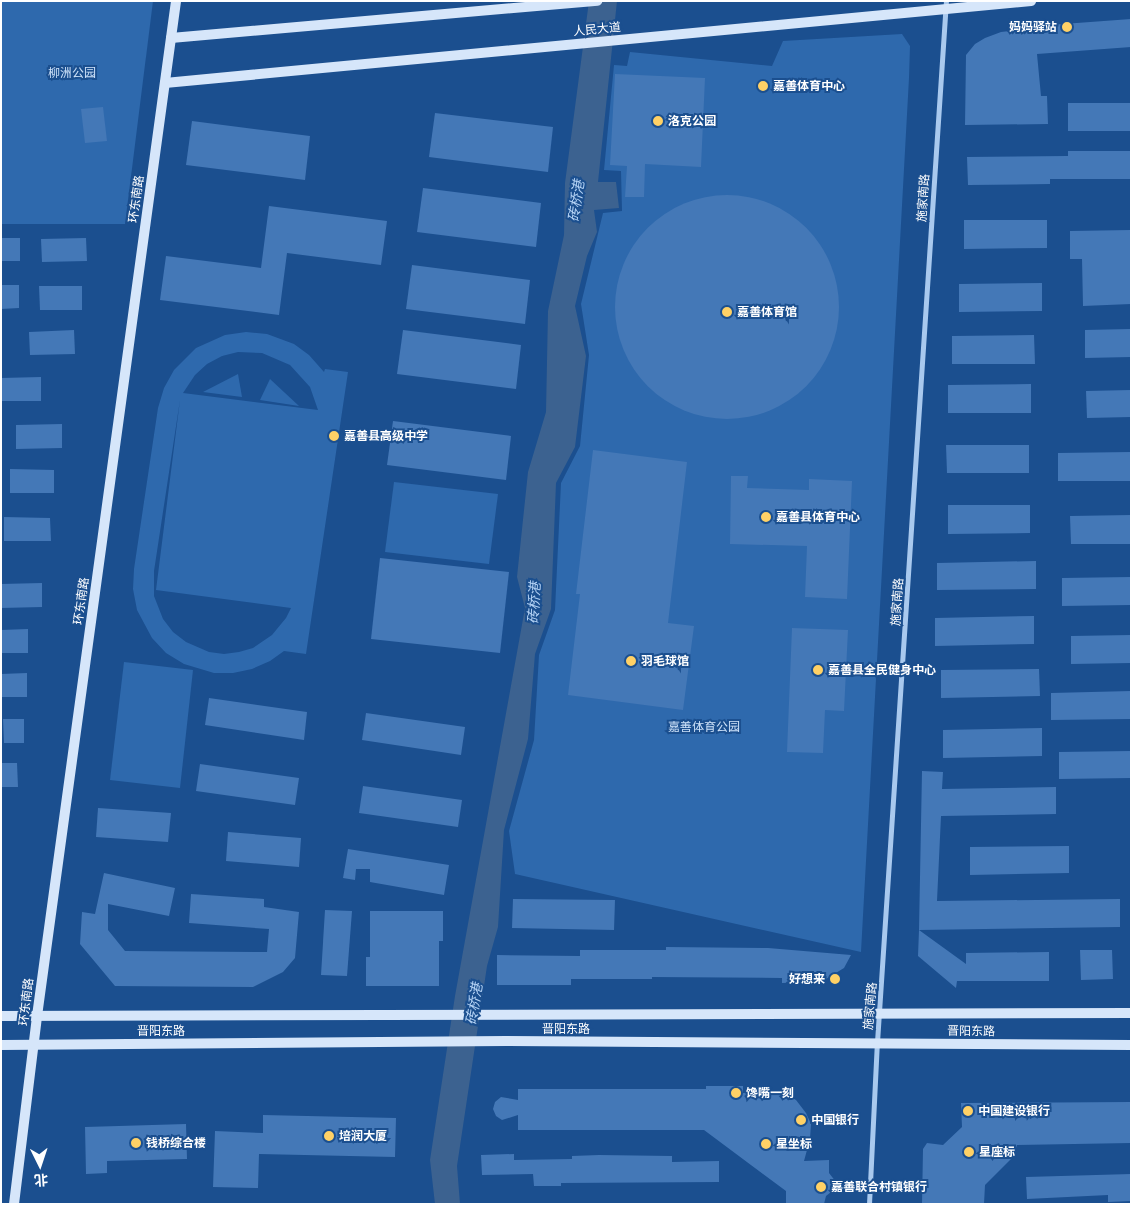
<!DOCTYPE html>
<html>
<head>
<meta charset="utf-8">
<style>
  body { margin:0 }
  #map { position:relative; width:1132px; height:1205px; overflow:hidden; background:#1b4f8f; font-family:Inter,"Noto Sans SC",sans-serif }
  div>[style] { position:absolute }
  .green>* { inset:0; background:#2e69ad }
  .water>* { inset:0; background:#3c6290 }
  .building>* { inset:0; background:#4478b7 }
  .round { border-radius:50% }
  .street>* { height:5px; margin:-2.5px; padding:0 2.5px; transform-origin:2.5px; border-radius:2.5px; background:#a9c9ee }
  .secondary>* { height:10px; margin:-5px; padding:0 5px; transform-origin:5px; border-radius:5px; background:#d6e6fa }
  .dots>* { width:14px; height:14px; translate:-50% -50%; box-sizing:border-box; border:2px solid #1b4f8f; border-radius:50% }
  span { translate:-50% -50%; white-space:nowrap; text-align:center; line-height:1.15; -webkit-text-stroke:4px #1b4f8f; paint-order:stroke }
  .poi-label { font-size:12px; color:#fff; font-weight:700 }
  .right { translate:-100% -50%; text-align:right }
  .left { translate:0 -50%; text-align:left }
  .street-label { font-size:12px; color:#fff }
  .park-label { font-size:12px; color:#cfe3fa }
  .water-label { font-size:14px; color:#b5d3f5; font-style:italic }
  .frame { position:absolute; inset:0; border:2px solid #fff; pointer-events:none }
  .north { position:absolute; left:15px; top:1140px; width:50px; height:50px; -webkit-text-stroke:4px #1b4f8f; paint-order:stroke; rotate:176deg; font-size:14px; font-weight:700; line-height:20px; text-align:center; color:#fff }
  .north::after { content:''; display:block; margin:auto; width:18px; height:22px; background:#fff; clip-path:polygon(50% 0,100% 100%,50% 72%,0 100%) }
</style>
</head>
<body>
<div id="map">
  <div class="green">
    <i style="clip-path:polygon(1px 1px,153px 1px,125px 224px,1px 224px)"></i>
    <i style="clip-path:polygon(902px 34px,910px 46px,909px 78px,861px 952px,515px 874px,509px 831px,534px 740px,539px 655px,555px 610px,561px 483px,580px 446px,589px 355px,581px 304px,603px 213px,622px 211px,621px 171px,604px 170px,614px 65px,627px 66px,630px 52px,772px 66px,783px 41px)"></i>
    <i style="clip-path:polygon(evenodd,246px 332px,267px 334px,294px 344px,309px 355px,324px 372px,325px 369px,348px 372px,306px 654px,284px 651px,270px 661px,252px 669px,233px 673px,214px 673px,184px 664px,166px 653px,152px 638px,137px 610px,133px 589px,134px 569px,158px 408px,164px 388px,174px 370px,196px 348px,225px 335px,246px 332px,238px 352px,262px 353px,290px 365px,310px 387px,318px 410px,183px 393px,195px 375px,207px 364px,222px 356px,238px 352px,246px 332px,180px 400px,156px 590px,291px 608px,286px 618px,272px 635px,253px 648px,239px 652px,224px 654px,209px 652px,186px 642px,173px 632px,163px 619px,154px 596px,154px 571px,180px 400px)"></i>
    <i style="clip-path:polygon(238px 374px,242px 397px,203px 392px)"></i>
    <i style="clip-path:polygon(270px 379px,299px 406px,260px 400px)"></i>
    <i style="clip-path:polygon(394px 482px,498px 494px,489px 564px,385px 552px)"></i>
    <i style="clip-path:polygon(124px 662px,193px 670px,180px 788px,110px 780px)"></i>
  </div>
  <div class="water">
    <i style="clip-path:polygon(589px 1px,617px 1px,598px 182px,616px 182px,619px 208px,594px 210px,597px 232px,587px 256px,575px 306px,586px 356px,575px 447px,556px 483px,551px 609px,535px 654px,528px 739px,504px 830px,498px 927px,487px 966px,457px 1166px,460px 1204px,435px 1204px,430px 1160px,455px 996px,525px 608px,517px 577px,528px 472px,546px 412px,548px 311px,564px 235px,565px 183px)"></i>
  </div>
  <div class="building">
    <i style="clip-path:polygon(1131px 19px,1131px 47px,1037px 54px,1041px 96px,1047px 96px,1048px 124px,965px 125px,966px 55px,975px 44px,985px 38px,1001px 32px,1036px 28px,1036px 26px)"></i>
    <i style="clip-path:polygon(615px 74px,705px 78px,701px 167px,645px 164px,644px 197px,625px 197px,627px 166px,610px 165px)"></i>
    <i style="clip-path:polygon(1068px 103px,1131px 103px,1131px 131px,1068px 131px)"></i>
    <i style="clip-path:polygon(103px 107px,107px 141px,85px 143px,81px 109px)"></i>
    <i style="clip-path:polygon(435px 113px,553px 127px,548px 172px,429px 157px)"></i>
    <i style="clip-path:polygon(192px 121px,310px 136px,305px 180px,186px 165px)"></i>
    <i style="clip-path:polygon(1068px 151px,1131px 151px,1131px 179px,1050px 179px,1050px 184px,968px 185px,967px 157px,1068px 156px)"></i>
    <i style="clip-path:polygon(423px 188px,541px 203px,536px 247px,417px 232px)"></i>
    <i class="round" style="left:615px;top:195px;width:224px;height:224px"></i>
    <i style="clip-path:polygon(269px 206px,387px 221px,381px 265px,287px 253px,279px 315px,160px 300px,166px 256px,261px 268px)"></i>
    <i style="clip-path:polygon(964px 220px,1047px 220px,1047px 248px,964px 249px)"></i>
    <i style="clip-path:polygon(1131px 230px,1131px 304px,1083px 306px,1082px 259px,1070px 259px,1070px 231px)"></i>
    <i style="clip-path:polygon(1px 238px,20px 238px,20px 261px,1px 261px)"></i>
    <i style="clip-path:polygon(86px 238px,87px 261px,42px 262px,41px 239px)"></i>
    <i style="clip-path:polygon(412px 265px,530px 280px,525px 324px,406px 309px)"></i>
    <i style="clip-path:polygon(1042px 283px,1042px 311px,959px 312px,959px 284px)"></i>
    <i style="clip-path:polygon(1px 285px,19px 285px,19px 308px,1px 309px)"></i>
    <i style="clip-path:polygon(39px 286px,82px 286px,82px 310px,40px 310px)"></i>
    <i style="clip-path:polygon(1131px 329px,1131px 357px,1085px 358px,1085px 330px)"></i>
    <i style="clip-path:polygon(74px 330px,75px 354px,30px 355px,29px 332px)"></i>
    <i style="clip-path:polygon(403px 330px,521px 345px,516px 389px,397px 374px)"></i>
    <i style="clip-path:polygon(1034px 335px,1035px 364px,952px 364px,952px 336px)"></i>
    <i style="clip-path:polygon(41px 377px,41px 401px,1px 401px,1px 378px)"></i>
    <i style="clip-path:polygon(1031px 384px,1031px 413px,948px 413px,948px 385px)"></i>
    <i style="clip-path:polygon(1131px 390px,1131px 417px,1087px 418px,1086px 391px)"></i>
    <i style="clip-path:polygon(393px 421px,511px 436px,506px 480px,387px 465px)"></i>
    <i style="clip-path:polygon(62px 424px,62px 448px,16px 449px,16px 425px)"></i>
    <i style="clip-path:polygon(946px 445px,1029px 445px,1029px 473px,947px 473px)"></i>
    <i style="clip-path:polygon(593px 450px,687px 462px,668px 623px,694px 626px,683px 710px,568px 695px,580px 594px,576px 594px)"></i>
    <i style="clip-path:polygon(1131px 452px,1131px 481px,1058px 481px,1058px 453px)"></i>
    <i style="clip-path:polygon(10px 469px,54px 470px,54px 493px,10px 493px)"></i>
    <i style="clip-path:polygon(731px 476px,748px 476px,747px 488px,809px 490px,809px 479px,852px 481px,847px 599px,805px 597px,807px 546px,730px 544px)"></i>
    <i style="clip-path:polygon(948px 505px,1030px 505px,1030px 533px,948px 534px)"></i>
    <i style="clip-path:polygon(1131px 515px,1131px 544px,1071px 544px,1070px 516px)"></i>
    <i style="clip-path:polygon(4px 517px,50px 518px,51px 541px,4px 541px)"></i>
    <i style="clip-path:polygon(380px 558px,509px 572px,500px 653px,371px 639px)"></i>
    <i style="clip-path:polygon(1036px 561px,1036px 589px,937px 590px,937px 563px)"></i>
    <i style="clip-path:polygon(1131px 577px,1131px 605px,1062px 606px,1062px 578px)"></i>
    <i style="clip-path:polygon(42px 583px,42px 607px,1px 608px,1px 584px)"></i>
    <i style="clip-path:polygon(1034px 616px,1034px 644px,935px 646px,935px 618px)"></i>
    <i style="clip-path:polygon(792px 628px,848px 630px,844px 711px,825px 710px,823px 753px,787px 752px)"></i>
    <i style="clip-path:polygon(28px 629px,28px 653px,1px 653px,1px 630px)"></i>
    <i style="clip-path:polygon(1131px 635px,1131px 663px,1071px 664px,1071px 636px)"></i>
    <i style="clip-path:polygon(1039px 669px,1040px 696px,941px 698px,941px 670px)"></i>
    <i style="clip-path:polygon(27px 673px,27px 697px,1px 697px,1px 674px)"></i>
    <i style="clip-path:polygon(1131px 691px,1131px 719px,1051px 720px,1051px 693px)"></i>
    <i style="clip-path:polygon(209px 698px,307px 712px,304px 740px,205px 725px)"></i>
    <i style="clip-path:polygon(366px 713px,465px 727px,461px 755px,362px 740px)"></i>
    <i style="clip-path:polygon(3px 719px,24px 719px,24px 743px,4px 743px)"></i>
    <i style="clip-path:polygon(1042px 728px,1042px 756px,943px 758px,943px 730px)"></i>
    <i style="clip-path:polygon(1131px 751px,1131px 778px,1059px 779px,1059px 752px)"></i>
    <i style="clip-path:polygon(1px 763px,17px 763px,18px 787px,1px 787px)"></i>
    <i style="clip-path:polygon(200px 764px,299px 778px,295px 805px,196px 791px)"></i>
    <i style="clip-path:polygon(922px 771px,943px 772px,942px 789px,1056px 787px,1056px 814px,941px 816px,937px 901px,1120px 899px,1120px 927px,919px 930px)"></i>
    <i style="clip-path:polygon(363px 786px,462px 800px,458px 827px,359px 813px)"></i>
    <i style="clip-path:polygon(98px 808px,171px 813px,168px 842px,96px 837px)"></i>
    <i style="clip-path:polygon(228px 832px,301px 838px,299px 867px,226px 861px)"></i>
    <i style="clip-path:polygon(1069px 846px,1069px 873px,970px 875px,970px 847px)"></i>
    <i style="clip-path:polygon(348px 849px,449px 865px,444px 895px,370px 882px,370px 869px,356px 869px,355px 880px,343px 878px)"></i>
    <i style="clip-path:polygon(104px 873px,175px 888px,169px 916px,108px 904px,108px 930px,125px 951px,267px 952px,269px 929px,189px 923px,191px 894px,264px 899px,264px 907px,299px 912px,295px 958px,283px 972px,253px 987px,115px 986px,80px 944px,82px 912px,95px 914px)"></i>
    <i style="clip-path:polygon(513px 899px,615px 900px,614px 930px,512px 928px)"></i>
    <i style="clip-path:polygon(325px 910px,352px 911px,347px 976px,321px 975px)"></i>
    <i style="clip-path:polygon(370px 911px,443px 911px,443px 941px,439px 941px,439px 986px,366px 986px,366px 957px,370px 957px)"></i>
    <i style="clip-path:polygon(919px 930px,966px 964px,966px 953px,1049px 952px,1049px 981px,957px 981px,956px 988px,918px 956px)"></i>
    <i style="clip-path:polygon(666px 947px,768px 948px,851px 955px,844px 968px,821px 982px,782px 983px,782px 978px,652px 977px,652px 979px,571px 979px,571px 985px,497px 985px,497px 955px,580px 956px,580px 950px,666px 950px)"></i>
    <i style="clip-path:polygon(1080px 950px,1112px 950px,1113px 979px,1081px 980px)"></i>
    <i style="clip-path:polygon(706px 1086px,743px 1086px,743px 1093px,777px 1090px,796px 1100px,806px 1113px,811px 1124px,810px 1139px,804px 1161px,829px 1160px,829px 1173px,836px 1182px,836px 1188px,826px 1196px,824px 1204px,786px 1204px,786px 1191px,704px 1130px,518px 1130px,518px 1115px,502px 1120px,496px 1116px,493px 1109px,495px 1102px,501px 1097px,518px 1100px,518px 1089px,706px 1089px)"></i>
    <i style="clip-path:polygon(1131px 1102px,1131px 1143px,1017px 1145px,1013px 1157px,985px 1185px,984px 1204px,922px 1204px,923px 1149px,927px 1143px,943px 1145px,962px 1127px,961px 1103px)"></i>
    <i style="clip-path:polygon(263px 1115px,396px 1118px,395px 1157px,259px 1154px,258px 1188px,213px 1187px,215px 1131px,263px 1133px)"></i>
    <i style="clip-path:polygon(186px 1124px,187px 1159px,107px 1161px,107px 1173px,86px 1174px,85px 1127px)"></i>
    <i style="clip-path:polygon(514px 1154px,514px 1160px,572px 1159px,572px 1156px,599px 1155px,672px 1156px,672px 1162px,719px 1161px,719px 1182px,561px 1183px,561px 1186px,534px 1186px,533px 1174px,482px 1175px,481px 1155px)"></i>
    <i style="clip-path:polygon(1131px 1174px,1131px 1201px,1108px 1202px,1108px 1195px,1027px 1199px,1026px 1177px)"></i>
  </div>
  <div class="street">
    <i style="left:869px;top:1204px;width:162px;rotate:-87.2deg"></i>
    <i style="left:877px;top:1042px;width:1043px;rotate:-86.21deg"></i>
  </div>
  <div class="secondary">
    <i style="left:171px;top:38px;width:428px;rotate:-5deg"></i>
    <i style="left:165px;top:83px;width:870px;rotate:-5.41deg"></i>
    <i style="left:1px;top:1016px;width:1130px;rotate:-0.15deg"></i>
    <i style="left:1px;top:1045px;width:505px;rotate:-0.45deg"></i>
    <i style="left:506px;top:1041px;width:625px;rotate:0.37deg"></i>
    <i style="left:14px;top:1204px;width:189px;rotate:-83deg"></i>
    <i style="left:37px;top:1016px;width:1024px;rotate:-82.2deg"></i>
  </div>
  <div class="dots">
    <i style="left:1067px;top:27px;background:#ffd166"></i>
    <i style="left:763px;top:86px;background:#ffd166"></i>
    <i style="left:658px;top:121px;background:#ffd166"></i>
    <i style="left:727px;top:312px;background:#ffd166"></i>
    <i style="left:334px;top:436px;background:#ffd166"></i>
    <i style="left:766px;top:517px;background:#ffd166"></i>
    <i style="left:631px;top:661px;background:#ffd166"></i>
    <i style="left:818px;top:670px;background:#ffd166"></i>
    <i style="left:835px;top:979px;background:#ffd166"></i>
    <i style="left:736px;top:1093px;background:#ffd166"></i>
    <i style="left:968px;top:1111px;background:#ffd166"></i>
    <i style="left:801px;top:1120px;background:#ffd166"></i>
    <i style="left:329px;top:1136px;background:#ffd166"></i>
    <i style="left:136px;top:1143px;background:#ffd166"></i>
    <i style="left:766px;top:1144px;background:#ffd166"></i>
    <i style="left:969px;top:1152px;background:#ffd166"></i>
    <i style="left:821px;top:1187px;background:#ffd166"></i>
  </div>
  <div class="poi-label">
    <span class="right" style="left:1057px;top:27px">妈妈驿站</span>
    <span class="left" style="left:773px;top:86px">嘉善体育中心</span>
    <span class="left" style="left:668px;top:121px">洛克公园</span>
    <span class="left" style="left:737px;top:312px">嘉善体育馆</span>
    <span class="left" style="left:344px;top:436px">嘉善县高级中学</span>
    <span class="left" style="left:776px;top:517px">嘉善县体育中心</span>
    <span class="left" style="left:641px;top:661px">羽毛球馆</span>
    <span class="left" style="left:828px;top:670px">嘉善县全民健身中心</span>
    <span class="right" style="left:825px;top:979px">好想来</span>
    <span class="left" style="left:746px;top:1093px">馋嘴一刻</span>
    <span class="left" style="left:978px;top:1111px">中国建设银行</span>
    <span class="left" style="left:811px;top:1120px">中国银行</span>
    <span class="left" style="left:339px;top:1136px">培润大厦</span>
    <span class="left" style="left:146px;top:1143px">钱桥综合楼</span>
    <span class="left" style="left:776px;top:1144px">星坐标</span>
    <span class="left" style="left:979px;top:1152px">星座标</span>
    <span class="left" style="left:831px;top:1187px">嘉善联合村镇银行</span>
  </div>
  <div class="street-label">
    <span style="left:597px;top:29px;rotate:-5deg">人民大道</span>
    <span style="left:923px;top:198px;rotate:-86deg">施家南路</span>
    <span style="left:136px;top:199px;rotate:-82deg">环东南路</span>
    <span style="left:81px;top:601px;rotate:-82deg">环东南路</span>
    <span style="left:897px;top:602px;rotate:-86deg">施家南路</span>
    <span style="left:26px;top:1002px;rotate:-83deg">环东南路</span>
    <span style="left:870px;top:1006px;rotate:-85deg">施家南路</span>
    <span style="left:566px;top:1029px">晋阳东路</span>
    <span style="left:161px;top:1031px">晋阳东路</span>
    <span style="left:971px;top:1031px;rotate:1deg">晋阳东路</span>
  </div>
  <div class="park-label">
    <span style="left:72px;top:73px">柳洲公园</span>
    <span style="left:704px;top:727px">嘉善体育公园</span>
  </div>
  <div class="water-label">
    <span style="left:576px;top:201px;rotate:-82deg">砖桥港</span>
    <span style="left:534px;top:603px;rotate:-87deg">砖桥港</span>
    <span style="left:474px;top:1004px;rotate:-81deg">砖桥港</span>
  </div>
  <div class="frame"></div>
  <div class="north">北</div>
</div>
</body>
</html>
